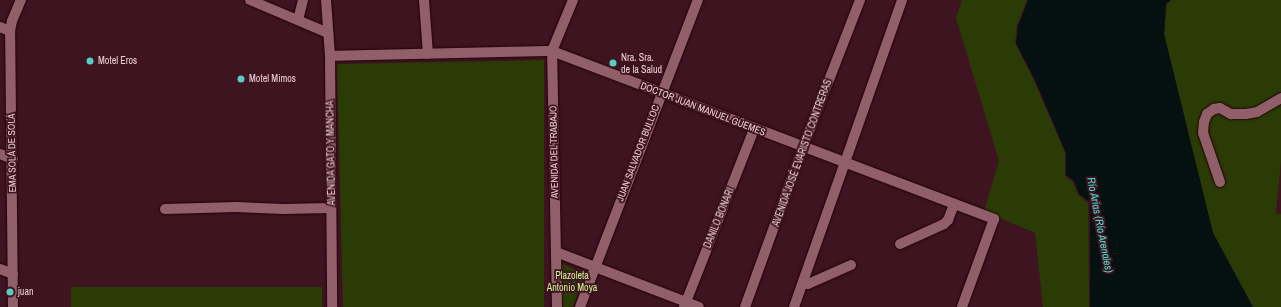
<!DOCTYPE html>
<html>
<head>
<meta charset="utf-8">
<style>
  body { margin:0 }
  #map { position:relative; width:1281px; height:307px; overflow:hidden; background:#3e1420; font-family:"Archivo Narrow",sans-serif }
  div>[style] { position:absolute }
  .green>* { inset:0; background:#2b3b05 }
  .water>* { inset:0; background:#051110 }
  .roads { filter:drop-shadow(0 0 1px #220009) drop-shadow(0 0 1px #220009) }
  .minor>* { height:10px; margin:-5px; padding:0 5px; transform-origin:5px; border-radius:5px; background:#915f6a }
  .dots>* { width:11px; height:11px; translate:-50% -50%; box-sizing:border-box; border:2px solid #3e1420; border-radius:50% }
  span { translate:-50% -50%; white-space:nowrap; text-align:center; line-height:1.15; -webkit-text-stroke:3.5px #3e1420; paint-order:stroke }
  .poi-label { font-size:10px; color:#e9cdd2 }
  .left { translate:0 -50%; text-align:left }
  .street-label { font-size:10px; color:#e9cdd2 }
  .park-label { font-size:10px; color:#cef193 }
  .water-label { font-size:11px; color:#4ce0d1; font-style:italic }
</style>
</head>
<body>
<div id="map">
  <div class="green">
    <i style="clip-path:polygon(962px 0,1027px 0,1017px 25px,1015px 43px,1035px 83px,1065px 153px,1065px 176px,1073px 182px,1078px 195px,1088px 203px,1089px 307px,1043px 307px,1035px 233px,984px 211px,999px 161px,956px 18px)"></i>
    <i style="clip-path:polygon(1171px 0,1281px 0,1281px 160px,1276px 214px,1281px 214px,1281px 307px,1253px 307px,1213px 233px,1164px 34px,1167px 4px)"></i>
    <i style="clip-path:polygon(544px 60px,544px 307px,343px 307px,337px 64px)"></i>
    <i style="clip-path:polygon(561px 263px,585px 274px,573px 307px,561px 307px)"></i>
    <i style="clip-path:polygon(71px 287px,322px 287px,322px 307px,71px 307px)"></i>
  </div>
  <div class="water">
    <i style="clip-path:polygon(1028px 0,1171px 0,1166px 4px,1164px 34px,1213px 233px,1253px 307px,1090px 307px,1090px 202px,1079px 194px,1074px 181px,1066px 175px,1066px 153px,1035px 80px,1016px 43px,1018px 26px)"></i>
  </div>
  <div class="roads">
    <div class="minor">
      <i style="left:250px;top:0;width:85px;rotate:22.9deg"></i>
      <i style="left:326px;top:0;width:56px;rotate:85.9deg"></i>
      <i style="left:330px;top:56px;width:251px;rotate:89.5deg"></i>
      <i style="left:424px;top:0;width:54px;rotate:85.8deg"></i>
      <i style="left:298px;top:20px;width:21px;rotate:-76deg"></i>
      <i style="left:0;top:27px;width:11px;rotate:22deg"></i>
      <i style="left:330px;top:56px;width:222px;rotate:-1.3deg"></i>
      <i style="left:552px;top:51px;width:473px;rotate:20.8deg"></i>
      <i style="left:994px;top:219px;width:94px;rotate:110deg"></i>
      <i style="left:0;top:154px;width:14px;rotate:21deg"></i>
      <i style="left:1220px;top:182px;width:52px;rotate:-109.1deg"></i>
      <i style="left:1203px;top:133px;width:11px;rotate:-85deg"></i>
      <i style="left:1204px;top:122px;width:9px;rotate:-69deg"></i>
      <i style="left:1207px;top:114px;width:9px;rotate:-36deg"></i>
      <i style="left:1214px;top:109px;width:6px;rotate:-9deg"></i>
      <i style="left:1220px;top:108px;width:13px;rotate:29deg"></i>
      <i style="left:1231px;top:114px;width:15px"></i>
      <i style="left:1246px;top:114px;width:11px;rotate:-10deg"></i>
      <i style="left:1257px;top:112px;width:28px;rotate:-30deg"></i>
      <i style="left:165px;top:209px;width:71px;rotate:-1.6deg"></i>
      <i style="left:236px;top:207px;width:47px;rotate:2.4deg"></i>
      <i style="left:283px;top:209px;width:48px;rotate:-1.2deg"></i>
      <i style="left:900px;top:244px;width:48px;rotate:-24.4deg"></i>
      <i style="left:944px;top:224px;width:6px;rotate:-45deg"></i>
      <i style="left:948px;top:220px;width:17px;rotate:-69deg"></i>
      <i style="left:556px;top:252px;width:153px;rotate:21deg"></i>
      <i style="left:0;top:269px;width:14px;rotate:21deg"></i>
      <i style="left:803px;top:282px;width:5px;rotate:22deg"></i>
      <i style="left:808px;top:284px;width:47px;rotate:-23.8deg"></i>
      <i style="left:13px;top:307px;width:276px;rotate:-90.6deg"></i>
      <i style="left:10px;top:31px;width:10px;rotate:-79deg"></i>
      <i style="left:12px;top:21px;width:23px;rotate:-67deg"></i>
      <i style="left:557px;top:307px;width:256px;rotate:-91.1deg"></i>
      <i style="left:552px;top:51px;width:55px;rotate:-67.6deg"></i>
      <i style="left:580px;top:307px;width:329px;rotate:-69deg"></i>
      <i style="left:684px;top:307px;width:191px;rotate:-68.5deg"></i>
      <i style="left:745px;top:307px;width:170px;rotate:-70.1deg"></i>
      <i style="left:803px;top:147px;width:158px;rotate:-68.8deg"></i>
      <i style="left:794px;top:307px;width:325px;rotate:-70.6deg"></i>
    </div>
  </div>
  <div class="dots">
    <i style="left:90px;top:61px;background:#57cec1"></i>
    <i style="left:613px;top:63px;background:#57cec1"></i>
    <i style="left:241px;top:79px;background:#57cec1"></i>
    <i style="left:10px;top:292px;background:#57cec1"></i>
  </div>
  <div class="poi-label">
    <span class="left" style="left:621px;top:63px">Nra. Sra.<br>de la Salud</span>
    <span class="left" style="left:98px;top:61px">Motel Eros</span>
    <span class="left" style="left:249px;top:79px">Motel Mimos</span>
    <span class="left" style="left:18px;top:292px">juan</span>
  </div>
  <div class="street-label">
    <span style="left:703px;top:109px;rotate:21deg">DOCTOR JUAN MANUEL GÜEMES</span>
    <span style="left:554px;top:152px;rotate:-91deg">AVENIDA DEL TRABAJO</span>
    <span style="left:12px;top:153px;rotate:-91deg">EMA SOLÁ DE SOLÁ</span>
    <span style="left:331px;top:153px;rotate:-91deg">AVENIDA GATO Y MANCHA</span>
    <span style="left:638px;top:153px;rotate:-69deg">JUAN SALVADOR BULLOC</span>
    <span style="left:802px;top:153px;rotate:-70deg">AVENIDA JOSÉ EVARISTO CONTRERAS</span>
    <span style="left:719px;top:218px;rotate:-68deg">DANILO BONARI</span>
  </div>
  <div class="park-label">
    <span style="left:572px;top:281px">Plazoleta<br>Antonio Moya</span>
  </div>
  <div class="water-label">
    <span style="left:1100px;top:225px;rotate:79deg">Río Arias (Río Arenales)</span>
  </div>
</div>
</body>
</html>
